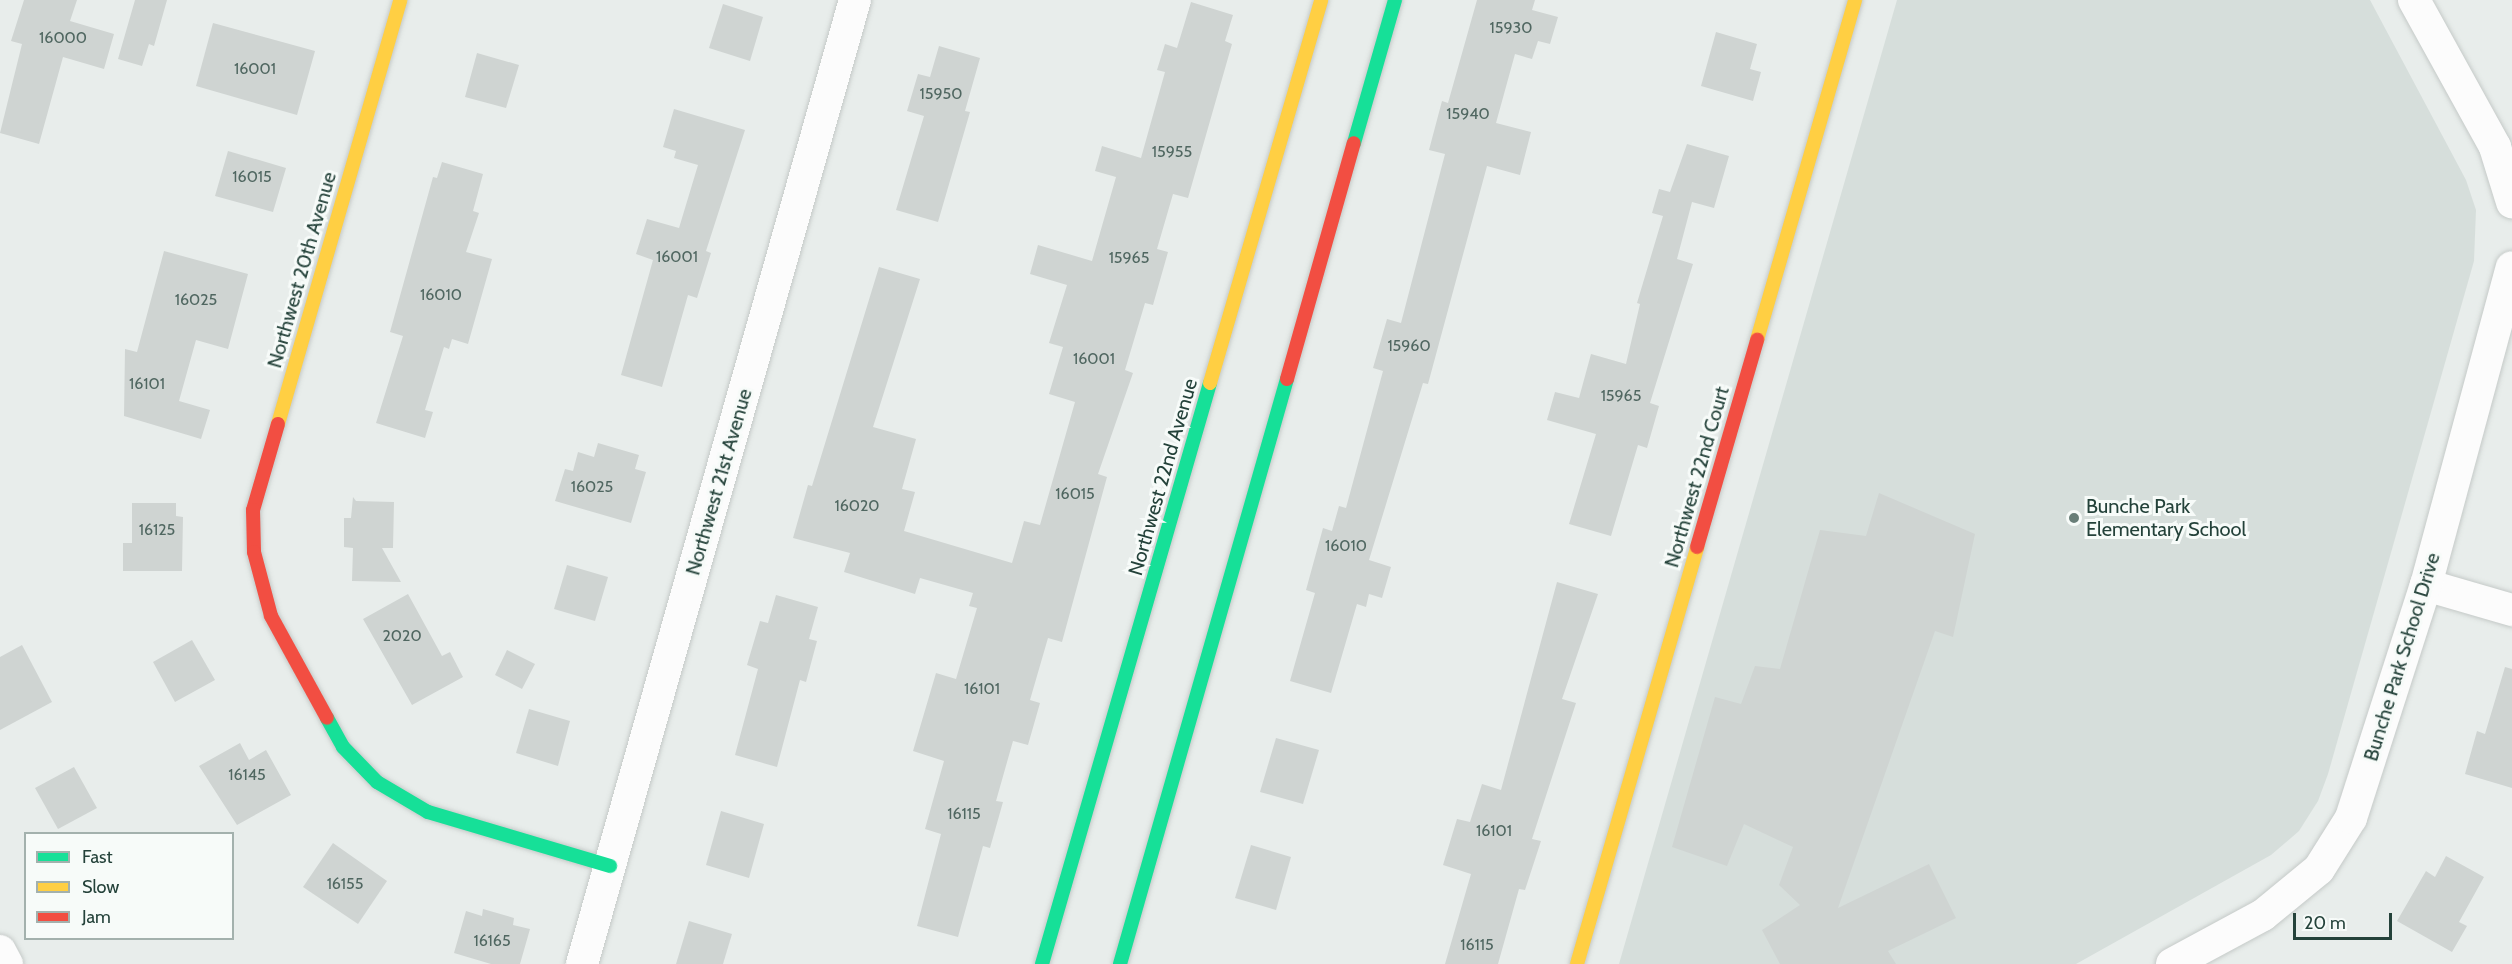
<!DOCTYPE html>
<html>
<head>
<meta charset="utf-8">
<style>
  body { margin:0 }
  #map { position:relative; width:2512px; height:964px; overflow:hidden; background:#e8edeb; font-family:Cabin,sans-serif }
  div>[style] { position:absolute }
  .built>* { inset:0; background:#d6dedb }
  .building>* { inset:0; background:#cfd4d2 }
  .roads { filter:drop-shadow(0 0 2px #c5cac8) drop-shadow(0 0 2px #c5cac8) }
  .street>* { height:32px; margin:-16px; padding:0 16px; transform-origin:16px; border-radius:16px; background:#fcfcfc }
  .fast>* { height:14px; margin:-7px; padding:0 7px; transform-origin:7px; border-radius:7px; background:#16e098 }
  .slow>* { height:14px; margin:-7px; padding:0 7px; transform-origin:7px; border-radius:7px; background:#ffcf43 }
  .jam>* { height:14px; margin:-7px; padding:0 7px; transform-origin:7px; border-radius:7px; background:#f24e42 }
  .dots>* { width:16px; height:16px; translate:-50% -50%; box-sizing:border-box; border:3px solid #f7fbf9; border-radius:50% }
  span { translate:-50% -50%; white-space:nowrap; text-align:center; line-height:1.15; -webkit-text-stroke:6px #f7fbf9; paint-order:stroke }
  .number-label { font-size:16px; color:#506761 }
  .number-label span { -webkit-text-stroke-width:0 }
  .street-label { font-size:20px; color:#24423a }
  .poi-label { font-size:20px; color:#24423a }
  .left { translate:0 -50%; text-align:left }
  .legend { position:absolute; left:24px; top:832px; width:210px; height:108px; box-sizing:border-box; background:#f7fbf9; border:2px solid #a3b1ad; margin:0; padding:8px 10px; list-style:none; font-size:18px; color:#24423a }
  .legend li { display:flex; align-items:center; gap:12px; height:30px }
  .legend b { width:30px; border:2px solid #a3b1ad }
  .scale { position:absolute; left:2293px; top:913px; width:99px; height:27px; box-sizing:border-box; border:3px solid #24423a; border-top:0; padding-left:8px; font-size:18px; line-height:21px; white-space:nowrap; color:#24423a; -webkit-text-stroke:4px #f7fbf9; paint-order:stroke }
</style>
</head>
<body>
<div id="map">
  <div class="built">
    <i style="clip-path:polygon(1897px 0,2370px 0,2466px 180px,2476px 210px,2474px 261px,2328px 774px,2318px 801px,2299px 831px,2271px 855px,2076px 964px,1619px 964px)"></i>
  </div>
  <div class="building">
    <i style="clip-path:polygon(24px 0,77px 0,70px 21px,114px 34px,104px 69px,63px 57px,39px 144px,0 133px,22px 44px,11px 41px)"></i>
    <i style="clip-path:polygon(135px 0,167px 0,154px 46px,149px 44px,142px 66px,118px 59px)"></i>
    <i style="clip-path:polygon(1477px 0,1535px 0,1532px 10px,1558px 17px,1550px 44px,1538px 41px,1532px 59px,1515px 54px,1496px 123px,1531px 132px,1520px 175px,1487px 166px,1428px 384px,1423px 383px,1369px 560px,1391px 567px,1382px 598px,1369px 594px,1366px 607px,1357px 604px,1331px 693px,1290px 681px,1315px 593px,1306px 590px,1323px 528px,1332px 531px,1339px 506px,1346px 508px,1383px 371px,1373px 368px,1387px 319px,1401px 323px,1445px 154px,1429px 150px,1442px 101px,1448px 103px)"></i>
    <i style="clip-path:polygon(1191px 2px,1233px 15px,1225px 41px,1232px 44px,1188px 198px,1173px 194px,1157px 249px,1168px 252px,1153px 305px,1145px 303px,1125px 370px,1133px 373px,1098px 474px,1107px 477px,1062px 642px,1048px 638px,1030px 700px,1040px 703px,1028px 745px,1013px 741px,996px 801px,1003px 802px,990px 848px,983px 846px,958px 937px,917px 926px,941px 834px,925px 829px,944px 761px,913px 751px,936px 673px,956px 679px,977px 608px,969px 606px,973px 593px,920px 578px,915px 594px,844px 572px,850px 553px,793px 538px,808px 485px,812px 486px,879px 267px,920px 279px,873px 427px,916px 439px,902px 489px,915px 492px,904px 531px,1012px 563px,1024px 521px,1040px 525px,1075px 402px,1049px 394px,1063px 347px,1049px 343px,1067px 285px,1030px 274px,1038px 245px,1092px 261px,1116px 177px,1095px 171px,1102px 146px,1141px 158px,1165px 72px,1157px 70px,1165px 44px,1177px 48px)"></i>
    <i style="clip-path:polygon(723px 4px,763px 17px,750px 61px,709px 48px)"></i>
    <i style="clip-path:polygon(213px 23px,315px 51px,297px 115px,196px 86px)"></i>
    <i style="clip-path:polygon(1716px 32px,1757px 44px,1750px 69px,1761px 72px,1753px 101px,1701px 86px)"></i>
    <i style="clip-path:polygon(939px 46px,980px 58px,965px 111px,970px 112px,938px 222px,896px 210px,924px 116px,907px 111px,918px 74px,930px 77px)"></i>
    <i style="clip-path:polygon(477px 53px,519px 65px,506px 108px,465px 97px)"></i>
    <i style="clip-path:polygon(674px 109px,745px 130px,706px 251px,711px 253px,697px 298px,688px 295px,662px 387px,621px 375px,653px 260px,636px 254px,647px 219px,679px 228px,698px 165px,674px 158px,676px 151px,663px 147px)"></i>
    <i style="clip-path:polygon(1687px 144px,1729px 156px,1714px 208px,1692px 202px,1677px 259px,1693px 264px,1650px 403px,1659px 406px,1647px 448px,1638px 445px,1611px 536px,1569px 524px,1596px 434px,1547px 420px,1555px 392px,1579px 398px,1591px 354px,1626px 364px,1640px 304px,1637px 303px,1663px 216px,1652px 213px,1659px 189px,1670px 192px)"></i>
    <i style="clip-path:polygon(228px 151px,286px 168px,273px 212px,215px 196px)"></i>
    <i style="clip-path:polygon(442px 162px,483px 174px,473px 211px,479px 213px,466px 252px,492px 259px,468px 344px,452px 339px,449px 349px,444px 347px,425px 410px,433px 412px,425px 438px,376px 423px,403px 336px,390px 332px,433px 177px,437px 178px)"></i>
    <i style="clip-path:polygon(164px 251px,248px 274px,228px 349px,196px 340px,179px 401px,210px 410px,201px 439px,124px 416px,125px 349px,137px 352px)"></i>
    <i style="clip-path:polygon(598px 443px,639px 455px,635px 469px,646px 472px,631px 523px,555px 501px,565px 469px,573px 471px,578px 452px,594px 457px)"></i>
    <i style="clip-path:polygon(1879px 493px,1975px 534px,1953px 637px,1935px 631px,1838px 908px,1929px 864px,1956px 918px,1888px 951px,1896px 964px,1780px 964px,1762px 930px,1800px 905px,1779px 885px,1793px 847px,1744px 824px,1727px 866px,1672px 847px,1715px 697px,1741px 704px,1755px 666px,1780px 669px,1820px 530px,1866px 536px)"></i>
    <i style="clip-path:polygon(353px 497px,356px 501px,394px 502px,393px 548px,382px 548px,401px 582px,352px 581px,353px 548px,344px 547px,344px 518px,351px 518px)"></i>
    <i style="clip-path:polygon(132px 503px,176px 503px,176px 516px,183px 517px,182px 571px,123px 571px,123px 543px,132px 543px)"></i>
    <i style="clip-path:polygon(567px 565px,608px 577px,595px 621px,554px 609px)"></i>
    <i style="clip-path:polygon(1557px 582px,1598px 594px,1562px 699px,1576px 703px,1532px 839px,1541px 841px,1525px 890px,1519px 889px,1498px 964px,1445px 964px,1471px 874px,1443px 865px,1457px 819px,1470px 822px,1482px 784px,1501px 790px)"></i>
    <i style="clip-path:polygon(408px 594px,442px 656px,450px 652px,463px 677px,412px 705px,363px 619px)"></i>
    <i style="clip-path:polygon(776px 595px,818px 607px,809px 639px,817px 641px,806px 682px,800px 680px,777px 767px,735px 755px,758px 669px,747px 665px,760px 621px,768px 623px)"></i>
    <i style="clip-path:polygon(192px 640px,215px 680px,175px 702px,153px 662px)"></i>
    <i style="clip-path:polygon(22px 645px,52px 702px,0 730px,0 657px)"></i>
    <i style="clip-path:polygon(507px 650px,535px 664px,522px 689px,495px 675px)"></i>
    <i style="clip-path:polygon(2505px 667px,2512px 669px,2512px 788px,2465px 774px,2477px 731px,2485px 734px)"></i>
    <i style="clip-path:polygon(529px 709px,570px 721px,558px 766px,516px 753px)"></i>
    <i style="clip-path:polygon(1276px 738px,1319px 750px,1303px 804px,1260px 792px)"></i>
    <i style="clip-path:polygon(240px 743px,249px 760px,266px 750px,291px 795px,237px 825px,199px 766px)"></i>
    <i style="clip-path:polygon(74px 767px,97px 808px,58px 829px,35px 788px)"></i>
    <i style="clip-path:polygon(721px 811px,764px 824px,749px 878px,706px 865px)"></i>
    <i style="clip-path:polygon(333px 843px,387px 881px,358px 924px,303px 887px)"></i>
    <i style="clip-path:polygon(1251px 845px,1291px 857px,1276px 910px,1235px 898px)"></i>
    <i style="clip-path:polygon(2446px 856px,2484px 877px,2459px 922px,2467px 926px,2452px 952px,2397px 921px,2426px 871px,2435px 877px)"></i>
    <i style="clip-path:polygon(483px 909px,514px 918px,513px 925px,530px 929px,520px 964px,491px 964px,454px 953px,466px 911px,482px 916px)"></i>
    <i style="clip-path:polygon(689px 921px,732px 934px,723px 964px,676px 964px)"></i>
  </div>
  <div class="roads">
    <div class="street">
      <i style="left:2414px;top:0;width:168px;rotate:61.1deg"></i>
      <i style="left:2495px;top:147px;width:58px;rotate:72.8deg"></i>
      <i style="left:2426px;top:585px;width:90px;rotate:16.2deg"></i>
      <i style="left:0;top:951px;width:15px;rotate:62deg"></i>
      <i style="left:582px;top:964px;width:1002px;rotate:-74.19deg"></i>
      <i style="left:2172px;top:964px;width:103px;rotate:-28.3deg"></i>
      <i style="left:2263px;top:915px;width:72px;rotate:-39.4deg"></i>
      <i style="left:2319px;top:869px;width:60px;rotate:-57.9deg"></i>
      <i style="left:2351px;top:818px;width:245px;rotate:-72.2deg"></i>
      <i style="left:2426px;top:585px;width:329px;rotate:-74.9deg"></i>
    </div>
    <div class="fast">
      <i style="left:1354px;top:143px;width:149px;rotate:-74deg"></i>
      <i style="left:327px;top:718px;width:33px;rotate:61deg"></i>
      <i style="left:343px;top:747px;width:49px;rotate:45.8deg"></i>
      <i style="left:377px;top:782px;width:59px;rotate:30.5deg"></i>
      <i style="left:428px;top:812px;width:190px;rotate:16.5deg"></i>
      <i style="left:1042px;top:964px;width:605px;rotate:-73.87deg"></i>
      <i style="left:1120px;top:964px;width:608px;rotate:-74.07deg"></i>
    </div>
    <div class="slow">
      <i style="left:1757px;top:340px;width:354px;rotate:-73.9deg"></i>
      <i style="left:1210px;top:383px;width:399px;rotate:-73.8deg"></i>
      <i style="left:278px;top:424px;width:441px;rotate:-73.9deg"></i>
      <i style="left:1577px;top:964px;width:434px;rotate:-73.9deg"></i>
    </div>
    <div class="jam">
      <i style="left:1287px;top:379px;width:245px;rotate:-74.2deg"></i>
      <i style="left:278px;top:424px;width:90px;rotate:106.2deg"></i>
      <i style="left:253px;top:510px;width:42px;rotate:88.6deg"></i>
      <i style="left:254px;top:552px;width:66px;rotate:75.1deg"></i>
      <i style="left:271px;top:616px;width:116px;rotate:61.2deg"></i>
      <i style="left:1697px;top:547px;width:216px;rotate:-73.8deg"></i>
    </div>
  </div>
  <div class="dots">
    <i style="left:2074px;top:518px;background:#697e78"></i>
  </div>
  <div class="number-label">
    <span style="left:1511px;top:28px">15930</span>
    <span style="left:63px;top:38px">16000</span>
    <span style="left:255px;top:69px">16001</span>
    <span style="left:941px;top:94px">15950</span>
    <span style="left:1468px;top:114px">15940</span>
    <span style="left:1172px;top:152px">15955</span>
    <span style="left:252px;top:177px">16015</span>
    <span style="left:677px;top:257px">16001</span>
    <span style="left:1129px;top:258px">15965</span>
    <span style="left:441px;top:295px">16010</span>
    <span style="left:196px;top:300px">16025</span>
    <span style="left:1409px;top:346px">15960</span>
    <span style="left:1094px;top:359px">16001</span>
    <span style="left:147px;top:384px">16101</span>
    <span style="left:1621px;top:396px">15965</span>
    <span style="left:592px;top:487px">16025</span>
    <span style="left:1075px;top:494px">16015</span>
    <span style="left:857px;top:506px">16020</span>
    <span style="left:157px;top:530px">16125</span>
    <span style="left:1346px;top:546px">16010</span>
    <span style="left:402px;top:636px">2020</span>
    <span style="left:982px;top:689px">16101</span>
    <span style="left:247px;top:775px">16145</span>
    <span style="left:964px;top:814px">16115</span>
    <span style="left:1494px;top:831px">16101</span>
    <span style="left:345px;top:884px">16155</span>
    <span style="left:492px;top:941px">16165</span>
    <span style="left:1477px;top:945px">16115</span>
  </div>
  <div class="street-label">
    <span style="left:302px;top:270px;rotate:-74deg">Northwest 20th Avenue</span>
    <span style="left:1163px;top:477px;rotate:-74deg">Northwest 22nd Avenue</span>
    <span style="left:1697px;top:477px;rotate:-74deg">Northwest 22nd Court</span>
    <span style="left:719px;top:482px;rotate:-74deg">Northwest 21st Avenue</span>
    <span style="left:2402px;top:657px;rotate:-73deg">Bunche Park School Drive</span>
  </div>
  <div class="poi-label">
    <span class="left" style="left:2086px;top:518px">Bunche Park<br>Elementary School</span>
  </div>
  <ul class="legend">
  <li><b style="height:8px;background:#16e098"></b>Fast</li>
  <li><b style="height:8px;background:#ffcf43"></b>Slow</li>
  <li><b style="height:8px;background:#f24e42"></b>Jam</li>
  </ul>
  <div class="scale">20 m</div>
</div>
</body>
</html>
